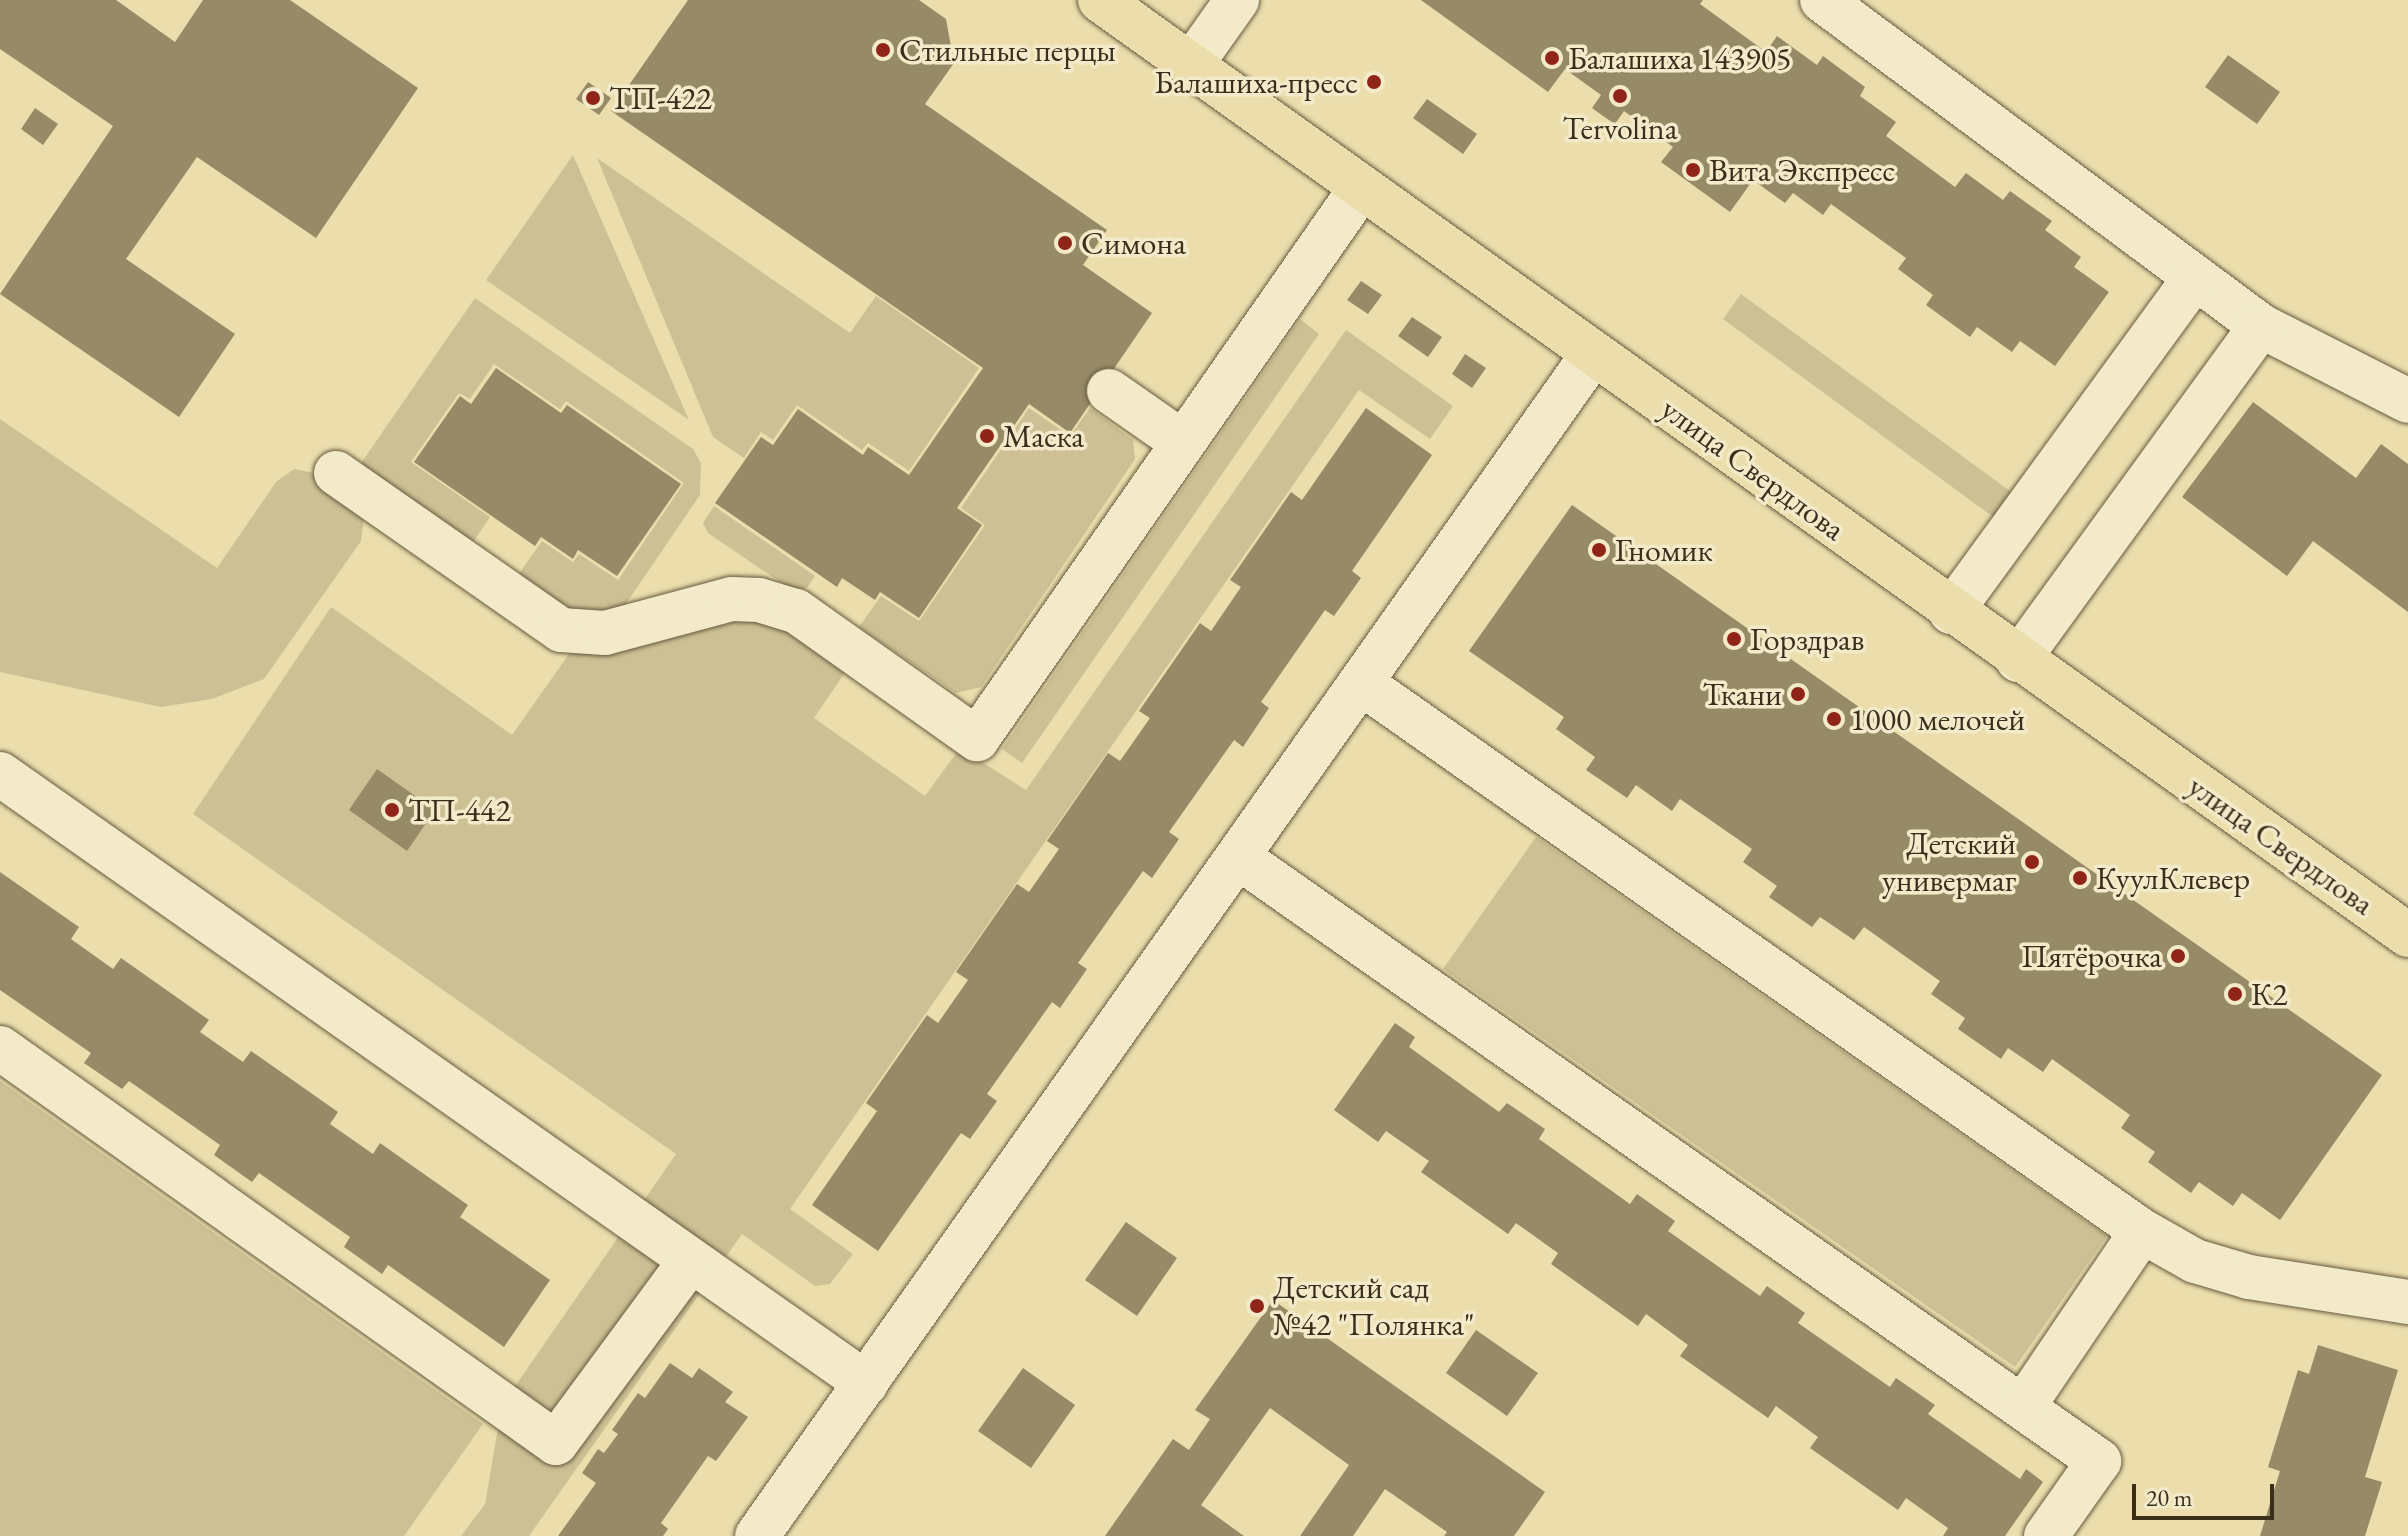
<!DOCTYPE html>
<html>
<head>
<meta charset="utf-8">
<style>
  body { margin:0 }
  #map { position:relative; width:2408px; height:1536px; overflow:hidden; background:#ebdeac; font-family:"EB Garamond",serif }
  div>[style] { position:absolute }
  .green>* { inset:0; background:#cdc094 }
  .building>* { inset:0; background:#978a67 }
  .roads { filter:drop-shadow(0 0 2px #675a40) drop-shadow(0 0 2px #675a40) }
  .minor>* { height:44px; margin:-22px; padding:0 22px; transform-origin:22px; border-radius:22px; background:#f2eac9 }
  .major>* { height:44px; margin:-22px; padding:0 22px; transform-origin:22px; border-radius:22px; background:#ebdeac }
  .dots>* { width:22px; height:22px; translate:-50% -50%; box-sizing:border-box; border:4px solid #f2eac9; border-radius:50% }
  span { translate:-50% -50%; white-space:nowrap; text-align:center; line-height:1.15; -webkit-text-stroke:7px #f2eac9; paint-order:stroke }
  .poi-label { font-size:32px; color:#3b2e1c }
  .left { translate:0 -50%; text-align:left }
  .right { translate:-100% -50%; text-align:right }
  .street-label { font-size:32px; color:#3b2e1c }
  .scale { position:absolute; left:2132px; top:1484px; width:142px; height:36px; box-sizing:border-box; border:4px solid #3b2e1c; border-top:0; padding-left:10px; font-size:24px; line-height:28px; white-space:nowrap; color:#3b2e1c; -webkit-text-stroke:6px #f2eac9; paint-order:stroke }
</style>
</head>
<body>
<div id="map">
  <div class="green">
    <i style="clip-path:polygon(573px 155px,689px 420px,486px 280px)"></i>
    <i style="clip-path:polygon(597px 158px,850px 333px,876px 296px,979px 368px,909px 471px,868px 443px,862px 450px,797px 405px,773px 440px,761px 432px,744px 458px,713px 437px)"></i>
    <i style="clip-path:polygon(1741px 294px,2018px 497px,2000px 522px,1723px 319px)"></i>
    <i style="clip-path:polygon(475px 298px,693px 449px,701px 463px,700px 495px,621px 611px,569px 614px,516px 578px,542px 541px,573px 562px,579px 554px,618px 580px,684px 483px,566px 401px,560px 409px,494px 364px,470px 399px,459px 393px,411px 462px,490px 517px,470px 547px,357px 469px)"></i>
    <i style="clip-path:polygon(1300px 319px,1319px 334px,1022px 763px,1002px 749px)"></i>
    <i style="clip-path:polygon(1346px 330px,1453px 406px,1430px 439px,1359px 390px,790px 1209px,853px 1254px,830px 1284px,815px 1286px,742px 1234px,529px 1536px,461px 1536px,485px 1504px,502px 1405px,676px 1154px,193px 814px,331px 607px,512px 735px,569px 654px,614px 650px,721px 620px,753px 619px,792px 627px,848px 668px,814px 718px,925px 796px,960px 748px,1026px 790px)"></i>
    <i style="clip-path:polygon(1029px 408px,1070px 436px,1090px 408px,1133px 440px,1135px 459px,981px 687px,956px 693px,859px 627px,881px 596px,919px 621px,985px 525px,961px 508px)"></i>
    <i style="clip-path:polygon(0 419px,217px 568px,276px 482px,294px 469px,314px 473px,354px 500px,364px 518px,361px 541px,264px 679px,212px 699px,161px 707px,0 672px)"></i>
    <i style="clip-path:polygon(714px 506px,815px 576px,807px 588px,793px 591px,708px 533px,703px 523px)"></i>
    <i style="clip-path:polygon(1536px 837px,2107px 1236px,2015px 1367px,1443px 969px)"></i>
    <i style="clip-path:polygon(0 1081px,483px 1424px,404px 1536px,0 1536px)"></i>
  </div>
  <div class="building">
    <i style="clip-path:polygon(0 0,116px 0,175px 42px,203px 0,290px 0,418px 88px,316px 238px,197px 157px,126px 259px,235px 334px,179px 417px,0 294px,113px 126px,0 49px)"></i>
    <i style="clip-path:polygon(688px 0,919px 0,946px 19px,954px 63px,925px 104px,1107px 230px,1083px 265px,1152px 313px,1070px 433px,1029px 404px,957px 508px,982px 525px,919px 618px,880px 592px,875px 600px,842px 578px,837px 587px,715px 503px,761px 437px,773px 445px,798px 409px,863px 455px,868px 447px,909px 475px,983px 368px,611px 111px)"></i>
    <i style="clip-path:polygon(1421px 0,1703px 0,1700px 4px,1766px 52px,1777px 36px,1817px 65px,1823px 56px,1865px 87px,1860px 96px,1896px 122px,1886px 136px,1955px 187px,1966px 173px,2003px 200px,2010px 191px,2052px 221px,2045px 230px,2081px 257px,2074px 267px,2109px 292px,2055px 366px,2020px 341px,2012px 352px,1977px 327px,1970px 337px,1926px 305px,1933px 295px,1898px 269px,1906px 258px,1831px 204px,1823px 215px,1793px 193px,1785px 203px,1753px 180px,1730px 212px,1661px 162px,1673px 147px,1624px 111px,1615px 124px,1603px 116px,1592px 108px,1601px 95px,1565px 69px,1548px 92px)"></i>
    <i style="clip-path:polygon(2228px 55px,2280px 92px,2257px 124px,2205px 87px)"></i>
    <i style="clip-path:polygon(588px 82px,611px 98px,599px 115px,576px 99px)"></i>
    <i style="clip-path:polygon(1427px 99px,1477px 134px,1463px 154px,1413px 118px)"></i>
    <i style="clip-path:polygon(35px 108px,58px 124px,43px 145px,21px 129px)"></i>
    <i style="clip-path:polygon(1361px 281px,1382px 295px,1368px 314px,1347px 300px)"></i>
    <i style="clip-path:polygon(1412px 317px,1442px 337px,1428px 357px,1398px 336px)"></i>
    <i style="clip-path:polygon(1465px 354px,1486px 368px,1472px 388px,1452px 374px)"></i>
    <i style="clip-path:polygon(496px 368px,561px 413px,567px 405px,681px 484px,617px 576px,578px 550px,573px 559px,541px 537px,535px 546px,414px 462px,460px 396px,471px 404px)"></i>
    <i style="clip-path:polygon(2253px 402px,2356px 478px,2381px 444px,2408px 464px,2408px 612px,2313px 541px,2287px 576px,2182px 497px)"></i>
    <i style="clip-path:polygon(1366px 408px,1432px 455px,1352px 571px,1361px 578px,1334px 616px,1325px 610px,1261px 702px,1269px 708px,1243px 747px,1234px 740px,1169px 832px,1179px 839px,1152px 878px,1143px 871px,1078px 963px,1087px 969px,1060px 1008px,1052px 1002px,987px 1094px,997px 1101px,970px 1139px,961px 1133px,878px 1251px,812px 1205px,877px 1111px,866px 1103px,927px 1015px,938px 1023px,968px 980px,956px 972px,1017px 884px,1029px 892px,1059px 849px,1047px 841px,1108px 753px,1120px 761px,1150px 718px,1139px 711px,1200px 623px,1211px 631px,1241px 587px,1230px 580px,1291px 492px,1302px 500px)"></i>
    <i style="clip-path:polygon(1572px 505px,2382px 1075px,2280px 1220px,2242px 1193px,2233px 1206px,2199px 1182px,2191px 1193px,2148px 1162px,2155px 1152px,2121px 1128px,2130px 1115px,2052px 1059px,2043px 1072px,2008px 1048px,2001px 1059px,1958px 1029px,1965px 1018px,1931px 994px,1940px 981px,1864px 927px,1854px 940px,1820px 917px,1812px 927px,1769px 897px,1777px 886px,1743px 862px,1752px 849px,1680px 799px,1672px 811px,1636px 785px,1627px 798px,1586px 770px,1595px 757px,1556px 729px,1564px 717px,1469px 651px)"></i>
    <i style="clip-path:polygon(377px 769px,435px 810px,407px 851px,349px 810px)"></i>
    <i style="clip-path:polygon(0 872px,79px 927px,71px 939px,113px 969px,121px 958px,209px 1020px,200px 1032px,243px 1062px,251px 1051px,338px 1112px,330px 1124px,373px 1154px,380px 1143px,468px 1205px,460px 1217px,550px 1280px,504px 1347px,388px 1265px,382px 1274px,344px 1247px,350px 1237px,259px 1173px,252px 1182px,214px 1155px,220px 1145px,129px 1081px,122px 1089px,84px 1063px,91px 1053px,0 990px)"></i>
    <i style="clip-path:polygon(1395px 1023px,1415px 1037px,1409px 1047px,1499px 1112px,1507px 1103px,1545px 1129px,1539px 1139px,1630px 1204px,1637px 1194px,1675px 1221px,1668px 1231px,1760px 1296px,1767px 1286px,1805px 1313px,1798px 1323px,1890px 1387px,1896px 1378px,1935px 1405px,1928px 1414px,2020px 1479px,2026px 1469px,2043px 1482px,2005px 1536px,1943px 1536px,1948px 1528px,1906px 1498px,1898px 1510px,1810px 1448px,1818px 1437px,1776px 1406px,1768px 1418px,1680px 1356px,1688px 1345px,1646px 1314px,1638px 1326px,1551px 1264px,1558px 1253px,1516px 1223px,1508px 1234px,1421px 1172px,1429px 1161px,1386px 1131px,1378px 1142px,1334px 1110px)"></i>
    <i style="clip-path:polygon(1126px 1222px,1177px 1258px,1137px 1316px,1085px 1280px)"></i>
    <i style="clip-path:polygon(1273px 1300px,1545px 1492px,1514px 1536px,1444px 1536px,1447px 1532px,1385px 1489px,1353px 1536px,1300px 1536px,1349px 1465px,1270px 1408px,1201px 1505px,1244px 1536px,1105px 1536px,1173px 1439px,1189px 1450px,1210px 1419px,1195px 1410px)"></i>
    <i style="clip-path:polygon(1476px 1330px,1538px 1373px,1507px 1416px,1446px 1373px)"></i>
    <i style="clip-path:polygon(2318px 1345px,2398px 1370px,2365px 1477px,2382px 1482px,2365px 1536px,2260px 1536px,2280px 1471px,2268px 1467px,2298px 1370px,2309px 1374px)"></i>
    <i style="clip-path:polygon(670px 1363px,692px 1378px,699px 1368px,733px 1392px,725px 1402px,748px 1417px,716px 1461px,708px 1456px,661px 1523px,668px 1529px,663px 1536px,558px 1536px,596px 1483px,582px 1473px,598px 1449px,604px 1453px,618px 1434px,612px 1430px,638px 1393px,645px 1398px)"></i>
    <i style="clip-path:polygon(1023px 1368px,1075px 1405px,1031px 1468px,978px 1431px)"></i>
  </div>
  <div class="roads">
    <div class="minor">
      <i style="left:1822px;top:0;width:547px;rotate:36.6deg"></i>
      <i style="left:2261px;top:326px;width:165px;rotate:27deg"></i>
      <i style="left:1191px;top:65px;width:80px;rotate:-54.7deg"></i>
      <i style="left:1109px;top:391px;width:89px;rotate:34.9deg"></i>
      <i style="left:336px;top:473px;width:274px;rotate:34.9deg"></i>
      <i style="left:561px;top:630px;width:44px;rotate:3.9deg"></i>
      <i style="left:605px;top:633px;width:131px;rotate:-15deg"></i>
      <i style="left:732px;top:599px;width:27px;rotate:2deg"></i>
      <i style="left:759px;top:600px;width:39px;rotate:17deg"></i>
      <i style="left:796px;top:611px;width:222px;rotate:35.3deg"></i>
      <i style="left:977px;top:739px;width:672px;rotate:-55.13deg"></i>
      <i style="left:1951px;top:612px;width:414px;rotate:-53.9deg"></i>
      <i style="left:2018px;top:660px;width:413px;rotate:-54deg"></i>
      <i style="left:1361px;top:683px;width:954px;rotate:35.06deg"></i>
      <i style="left:2142px;top:1231px;width:61px;rotate:29.5deg"></i>
      <i style="left:2195px;top:1261px;width:56px;rotate:16.5deg"></i>
      <i style="left:2249px;top:1277px;width:161px;rotate:8.9deg"></i>
      <i style="left:0;top:774px;width:1059px;rotate:35.12deg"></i>
      <i style="left:1238px;top:857px;width:1052px;rotate:35.05deg"></i>
      <i style="left:2099px;top:1461px;width:92px;rotate:125.2deg"></i>
      <i style="left:0;top:1048px;width:682px;rotate:35.39deg"></i>
      <i style="left:556px;top:1443px;width:227px;rotate:-53.6deg"></i>
      <i style="left:2023px;top:1407px;width:212px;rotate:-55.9deg"></i>
      <i style="left:757px;top:1536px;width:1448px;rotate:-54.73deg"></i>
    </div>
    <div class="major">
      <i style="left:1100px;top:0;width:1608px;rotate:35.56deg"></i>
    </div>
  </div>
  <div class="dots">
    <i style="left:883px;top:50px;background:#8f2418"></i>
    <i style="left:1552px;top:58px;background:#8f2418"></i>
    <i style="left:1374px;top:82px;background:#8f2418"></i>
    <i style="left:1620px;top:96px;background:#8f2418"></i>
    <i style="left:593px;top:98px;background:#8f2418"></i>
    <i style="left:1693px;top:170px;background:#8f2418"></i>
    <i style="left:1065px;top:243px;background:#8f2418"></i>
    <i style="left:987px;top:436px;background:#8f2418"></i>
    <i style="left:1599px;top:550px;background:#8f2418"></i>
    <i style="left:1734px;top:639px;background:#8f2418"></i>
    <i style="left:1798px;top:694px;background:#8f2418"></i>
    <i style="left:1834px;top:719px;background:#8f2418"></i>
    <i style="left:392px;top:810px;background:#8f2418"></i>
    <i style="left:2032px;top:862px;background:#8f2418"></i>
    <i style="left:2080px;top:878px;background:#8f2418"></i>
    <i style="left:2178px;top:956px;background:#8f2418"></i>
    <i style="left:2235px;top:994px;background:#8f2418"></i>
    <i style="left:1257px;top:1306px;background:#8f2418"></i>
  </div>
  <div class="poi-label">
    <span class="left" style="left:899px;top:50px">Стильные перцы</span>
    <span class="left" style="left:1568px;top:58px">Балашиха 143905</span>
    <span class="right" style="left:1358px;top:82px">Балашиха-пресс</span>
    <span class="left" style="left:609px;top:98px">ТП-422</span>
    <span style="left:1620px;top:128px">Tervolina</span>
    <span class="left" style="left:1709px;top:170px">Вита Экспресс</span>
    <span class="left" style="left:1081px;top:243px">Симона</span>
    <span class="left" style="left:1003px;top:436px">Маска</span>
    <span class="left" style="left:1615px;top:550px">Гномик</span>
    <span class="left" style="left:1750px;top:639px">Горздрав</span>
    <span class="right" style="left:1782px;top:694px">Ткани</span>
    <span class="left" style="left:1850px;top:719px">1000 мелочей</span>
    <span class="left" style="left:408px;top:810px">ТП-442</span>
    <span class="right" style="left:2016px;top:862px">Детский<br>универмаг</span>
    <span class="left" style="left:2096px;top:878px">КуулКлевер</span>
    <span class="right" style="left:2162px;top:956px">Пятёрочка</span>
    <span class="left" style="left:2251px;top:994px">К2</span>
    <span class="left" style="left:1273px;top:1306px">Детский сад<br>№42 "Полянка"</span>
  </div>
  <div class="street-label">
    <span style="left:1753px;top:469px;rotate:36deg">улица Свердлова</span>
    <span style="left:2281px;top:845px;rotate:35deg">улица Свердлова</span>
  </div>
  <div class="scale">20 m</div>
</div>
</body>
</html>
